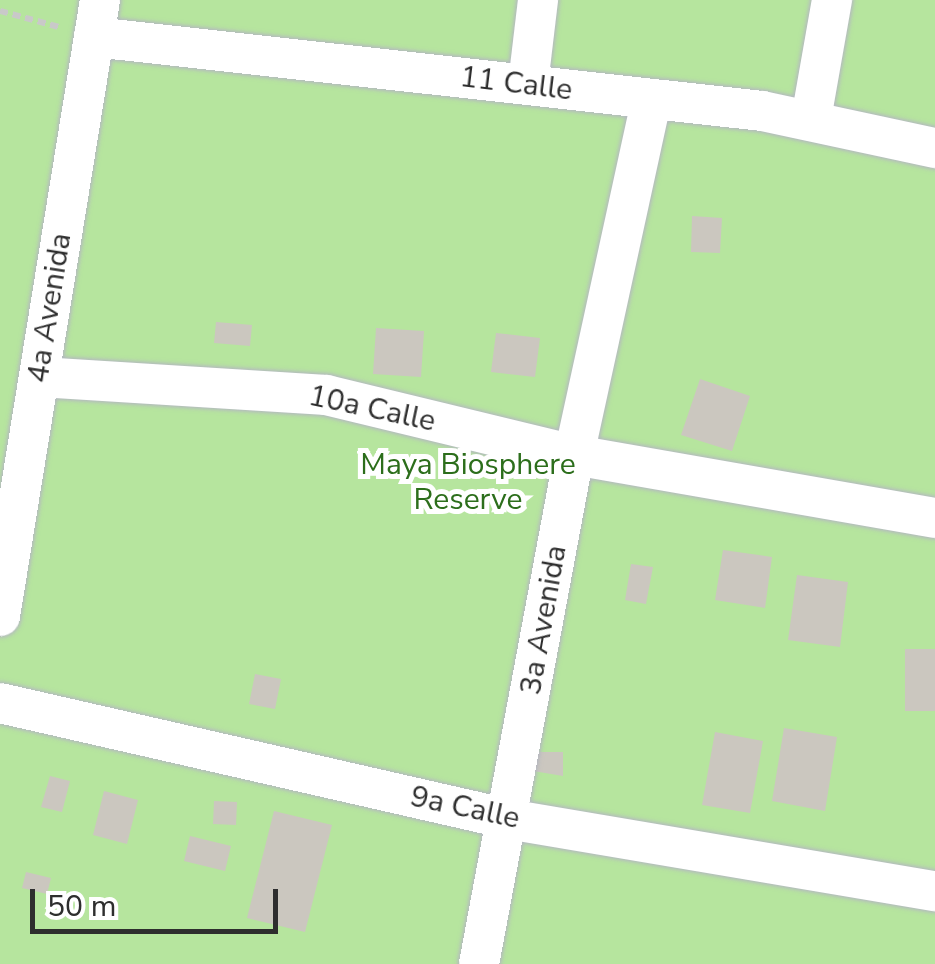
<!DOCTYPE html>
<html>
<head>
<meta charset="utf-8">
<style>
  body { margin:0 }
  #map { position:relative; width:935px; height:964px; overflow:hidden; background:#efe9e1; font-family:"Nunito Sans",sans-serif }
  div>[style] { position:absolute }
  .green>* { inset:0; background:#b6e59e }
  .building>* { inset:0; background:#cbc7bf }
  .path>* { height:6px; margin-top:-3px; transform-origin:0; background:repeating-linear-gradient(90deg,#c9c9c9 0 8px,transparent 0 13px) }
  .roads { filter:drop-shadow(0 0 2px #b4b7c1) drop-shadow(0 0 2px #b4b7c1) }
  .minor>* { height:40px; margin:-20px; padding:0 20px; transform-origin:20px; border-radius:20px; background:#fff }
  span { translate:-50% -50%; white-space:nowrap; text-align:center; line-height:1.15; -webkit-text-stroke:10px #fff; paint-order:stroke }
  .street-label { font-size:30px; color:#2e2e2e }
  .park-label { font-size:30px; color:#2c6e1b }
  .scale { position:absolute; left:30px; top:889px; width:248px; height:45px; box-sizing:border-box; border:5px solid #2e2e2e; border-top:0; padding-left:12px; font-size:30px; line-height:35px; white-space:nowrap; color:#2e2e2e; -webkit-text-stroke:8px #fff; paint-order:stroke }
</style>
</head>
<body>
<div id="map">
  <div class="green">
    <i style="clip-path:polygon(0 0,935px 0,935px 964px,0 964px)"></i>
  </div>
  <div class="building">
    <i style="clip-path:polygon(692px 216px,722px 218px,720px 253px,691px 252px)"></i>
    <i style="clip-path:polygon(216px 322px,252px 325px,250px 346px,214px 343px)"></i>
    <i style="clip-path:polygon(376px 328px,424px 331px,421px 377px,373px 374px)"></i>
    <i style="clip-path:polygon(496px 333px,540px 338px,535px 377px,491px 372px)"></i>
    <i style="clip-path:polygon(700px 379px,750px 396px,732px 451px,681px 435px)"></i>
    <i style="clip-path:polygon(723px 550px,772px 557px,765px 608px,715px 600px)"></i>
    <i style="clip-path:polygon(631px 564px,653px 567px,646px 604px,625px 600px)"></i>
    <i style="clip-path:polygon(797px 575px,848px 582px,840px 647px,788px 640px)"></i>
    <i style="clip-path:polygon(905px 649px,935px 649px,935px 711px,905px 711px)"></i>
    <i style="clip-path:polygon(255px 674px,281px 679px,275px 709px,249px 704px)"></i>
    <i style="clip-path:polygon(784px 728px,837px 737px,825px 811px,772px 801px)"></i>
    <i style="clip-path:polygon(715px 732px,763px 741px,750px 813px,702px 805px)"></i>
    <i style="clip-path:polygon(527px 752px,563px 752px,563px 776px,527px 770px)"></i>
    <i style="clip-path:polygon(50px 776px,70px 781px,62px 812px,41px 807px)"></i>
    <i style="clip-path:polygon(104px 791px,138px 800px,127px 844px,93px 835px)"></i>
    <i style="clip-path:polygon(214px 801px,237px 802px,236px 825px,213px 824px)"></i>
    <i style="clip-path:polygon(274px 811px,332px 825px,305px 932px,247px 918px)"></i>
    <i style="clip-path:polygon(190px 836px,231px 846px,225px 871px,184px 861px)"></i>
    <i style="clip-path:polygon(26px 872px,51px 878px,47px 894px,22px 888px)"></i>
  </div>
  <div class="path">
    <i style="left:0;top:11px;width:61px;rotate:15.2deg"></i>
  </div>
  <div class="roads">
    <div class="minor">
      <i style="left:94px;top:37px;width:672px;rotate:6.32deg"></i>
      <i style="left:762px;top:111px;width:177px;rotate:12.1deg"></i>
      <i style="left:528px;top:84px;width:85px;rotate:-83.2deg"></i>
      <i style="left:811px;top:119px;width:121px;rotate:-80deg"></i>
      <i style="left:40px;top:377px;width:287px;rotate:3.6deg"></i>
      <i style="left:326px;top:395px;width:255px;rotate:13.6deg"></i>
      <i style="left:574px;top:455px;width:366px;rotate:9.9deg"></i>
      <i style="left:0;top:616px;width:624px;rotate:-80.78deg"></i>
      <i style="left:0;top:703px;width:521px;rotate:12.86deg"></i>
      <i style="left:508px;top:819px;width:433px;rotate:9.6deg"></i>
      <i style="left:479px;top:964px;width:518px;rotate:-79.43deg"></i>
      <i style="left:574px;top:455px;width:361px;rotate:-77.7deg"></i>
    </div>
  </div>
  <div class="street-label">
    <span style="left:516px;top:84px;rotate:7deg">11 Calle</span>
    <span style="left:50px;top:308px;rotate:-81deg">4a Avenida</span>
    <span style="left:372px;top:409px;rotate:12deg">10a Calle</span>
    <span style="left:544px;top:620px;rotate:-80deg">3a Avenida</span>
    <span style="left:465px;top:808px;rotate:12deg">9a Calle</span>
  </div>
  <div class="park-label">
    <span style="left:468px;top:482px">Maya Biosphere<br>Reserve</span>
  </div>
  <div class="scale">50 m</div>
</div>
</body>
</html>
